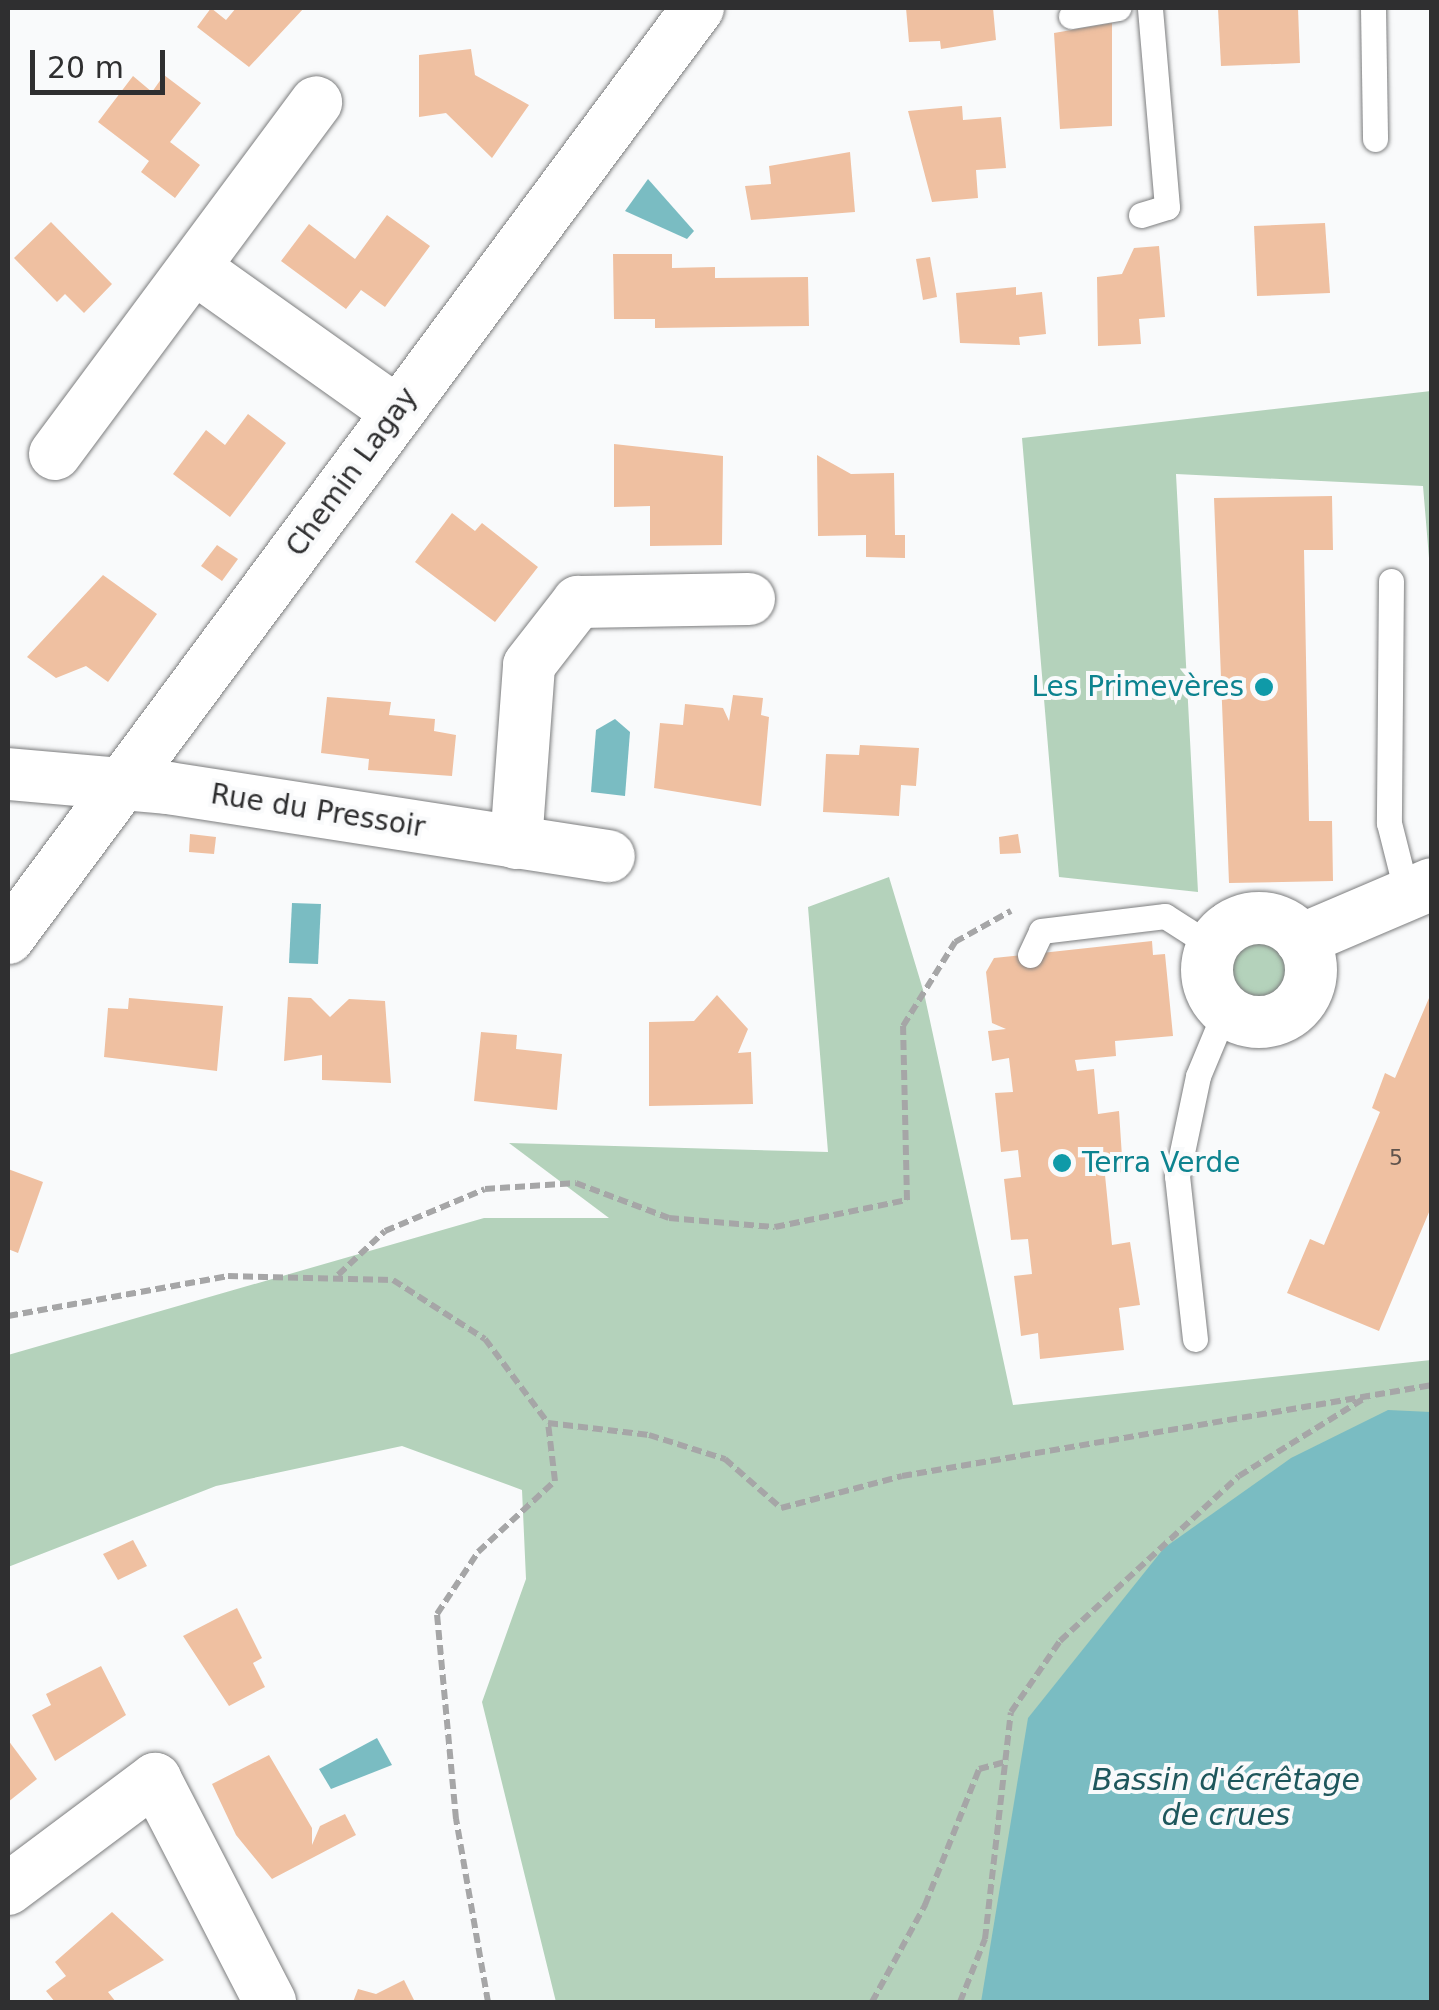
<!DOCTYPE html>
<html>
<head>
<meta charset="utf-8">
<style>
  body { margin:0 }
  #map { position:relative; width:1439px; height:2010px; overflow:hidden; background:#f9fafb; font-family:"DejaVu Sans",sans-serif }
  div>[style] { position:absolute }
  .green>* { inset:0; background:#b4d2bb }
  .round { border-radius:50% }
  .water>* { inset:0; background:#7abcc2 }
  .building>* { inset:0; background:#efc0a1 }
  .path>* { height:6px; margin-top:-3px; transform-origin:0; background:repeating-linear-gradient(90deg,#a6a6a7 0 10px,transparent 0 15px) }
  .roads { filter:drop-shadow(0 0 2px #7d7e7f) drop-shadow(0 0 2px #7d7e7f) }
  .service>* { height:25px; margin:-12.5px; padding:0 12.5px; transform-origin:12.5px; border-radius:12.5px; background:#fff }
  .minor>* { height:52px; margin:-26px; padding:0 26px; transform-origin:26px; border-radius:26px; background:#fff }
  .minor>.ring { margin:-26px; padding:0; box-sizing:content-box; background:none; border:52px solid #fff; border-radius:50% }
  .dots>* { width:28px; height:28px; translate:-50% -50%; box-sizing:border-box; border:5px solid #f9fafb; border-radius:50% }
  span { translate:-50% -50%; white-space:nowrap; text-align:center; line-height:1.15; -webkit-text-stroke:8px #f9fafb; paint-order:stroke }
  .number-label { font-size:22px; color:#5f534c }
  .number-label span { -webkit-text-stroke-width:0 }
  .street-label { font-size:28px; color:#2f2f30 }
  .culture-label { font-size:28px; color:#0d838f }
  .right { translate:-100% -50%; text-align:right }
  .left { translate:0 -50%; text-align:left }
  .water-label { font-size:30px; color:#1e575c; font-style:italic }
  .frame { position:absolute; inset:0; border:10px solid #2f2f30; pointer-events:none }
  .scale { position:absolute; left:30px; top:50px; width:135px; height:45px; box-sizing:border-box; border:5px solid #2f2f30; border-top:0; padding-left:12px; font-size:30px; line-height:35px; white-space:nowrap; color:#2f2f30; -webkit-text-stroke:8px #f9fafb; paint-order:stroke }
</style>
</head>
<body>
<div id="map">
  <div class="green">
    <i style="clip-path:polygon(1431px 391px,1431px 582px,1423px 486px,1176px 474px,1198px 892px,1059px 877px,1022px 438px)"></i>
    <i style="clip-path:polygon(889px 877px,924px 993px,1013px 1405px,1431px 1360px,1431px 2002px,556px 2002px,482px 1702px,526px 1579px,522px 1490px,402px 1446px,216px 1486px,8px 1567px,8px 1355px,484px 1218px,609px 1218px,509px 1143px,828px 1152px,808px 907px)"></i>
    <i class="round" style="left:1225px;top:937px;width:64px;height:64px"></i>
  </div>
  <div class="water">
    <i style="clip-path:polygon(648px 179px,694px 231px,687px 239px,625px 211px)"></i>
    <i style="clip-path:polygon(615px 719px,630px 732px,625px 796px,591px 792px,596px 730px)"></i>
    <i style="clip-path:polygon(292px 903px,321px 904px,318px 964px,289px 963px)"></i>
    <i style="clip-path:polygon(1388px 1410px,1431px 1412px,1431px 2002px,981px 2002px,1028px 1718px,1164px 1548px,1291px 1458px)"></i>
    <i style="clip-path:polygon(377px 1738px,392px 1765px,331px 1789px,319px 1769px)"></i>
  </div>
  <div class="building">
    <i style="clip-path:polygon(211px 8px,226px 20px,236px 8px,304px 8px,249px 67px,197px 27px)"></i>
    <i style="clip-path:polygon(906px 8px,993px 8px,996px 40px,941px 49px,940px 41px,909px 42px)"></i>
    <i style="clip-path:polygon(1218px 8px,1298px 8px,1300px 63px,1221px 66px)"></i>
    <i style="clip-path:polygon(1112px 23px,1112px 126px,1060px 129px,1054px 33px)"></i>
    <i style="clip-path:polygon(471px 49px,475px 75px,529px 105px,492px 158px,446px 113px,419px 117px,419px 55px)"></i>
    <i style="clip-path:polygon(164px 75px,201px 103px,170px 142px,200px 165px,175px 198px,141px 172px,149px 161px,98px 122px,133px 76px,152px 92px)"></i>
    <i style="clip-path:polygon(962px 106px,963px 120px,1001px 117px,1006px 168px,976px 170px,978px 198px,932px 202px,908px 111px)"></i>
    <i style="clip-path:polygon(850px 152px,855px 212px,751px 220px,745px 186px,771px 184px,769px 166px)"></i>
    <i style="clip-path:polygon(387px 215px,430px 246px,385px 307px,361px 290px,346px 309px,281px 261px,309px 224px,355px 259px)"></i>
    <i style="clip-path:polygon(51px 222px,112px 284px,84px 313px,65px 294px,57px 302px,14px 258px)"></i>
    <i style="clip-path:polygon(1325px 223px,1330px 293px,1257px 296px,1254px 226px)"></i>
    <i style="clip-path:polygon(1159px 246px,1165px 317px,1139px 319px,1141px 344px,1098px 346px,1097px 277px,1122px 274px,1134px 248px)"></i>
    <i style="clip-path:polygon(613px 254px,672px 254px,672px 268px,715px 267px,715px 278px,808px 277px,809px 326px,655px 328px,655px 319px,614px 319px)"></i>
    <i style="clip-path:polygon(930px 257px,937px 297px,923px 300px,916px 259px)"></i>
    <i style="clip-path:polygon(1016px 287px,1016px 295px,1042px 292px,1046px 334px,1019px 337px,1020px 345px,960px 343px,956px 293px)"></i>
    <i style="clip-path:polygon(248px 414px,286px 443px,230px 517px,173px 474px,206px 430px,225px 445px)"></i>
    <i style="clip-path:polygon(614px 444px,723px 456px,722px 545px,650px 546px,650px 506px,614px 507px)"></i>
    <i style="clip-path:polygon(817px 455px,851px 474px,894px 473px,895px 535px,905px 535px,905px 558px,866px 557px,866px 535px,818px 536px)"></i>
    <i style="clip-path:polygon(1332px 496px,1333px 550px,1304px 550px,1309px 821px,1332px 821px,1333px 881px,1229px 883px,1214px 498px)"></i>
    <i style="clip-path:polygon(452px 513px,475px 531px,482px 523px,538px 567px,495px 622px,415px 562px)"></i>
    <i style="clip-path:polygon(217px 545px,238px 559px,222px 581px,201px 566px)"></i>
    <i style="clip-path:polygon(103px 575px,157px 614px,108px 682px,86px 666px,56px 678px,27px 657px)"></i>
    <i style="clip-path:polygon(733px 695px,763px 698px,761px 715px,769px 717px,761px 806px,654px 788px,660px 723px,683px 725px,685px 704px,723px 708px,729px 721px)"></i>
    <i style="clip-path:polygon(327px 697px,391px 702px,389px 715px,435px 719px,434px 731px,456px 735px,452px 776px,368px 770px,369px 759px,321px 753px)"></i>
    <i style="clip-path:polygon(860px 745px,919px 748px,916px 786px,901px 785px,899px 816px,823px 812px,826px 754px,859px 755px)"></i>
    <i style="clip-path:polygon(190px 834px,216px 837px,214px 854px,189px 852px)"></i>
    <i style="clip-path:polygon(1018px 834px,1021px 853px,1000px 854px,999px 837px)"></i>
    <i style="clip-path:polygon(1152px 941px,1153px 955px,1165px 954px,1173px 1036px,1115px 1041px,1116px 1056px,1075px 1060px,1077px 1071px,1094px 1069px,1098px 1114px,1119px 1111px,1123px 1172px,1105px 1175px,1112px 1245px,1130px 1242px,1140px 1305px,1119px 1308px,1124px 1350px,1040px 1359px,1038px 1333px,1021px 1336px,1014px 1276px,1032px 1274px,1028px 1239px,1011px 1240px,1004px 1179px,1021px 1177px,1018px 1150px,1001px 1152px,995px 1093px,1013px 1092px,1009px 1058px,992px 1061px,988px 1031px,1006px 1029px,992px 1023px,986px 972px,994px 958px)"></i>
    <i style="clip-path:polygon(1432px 991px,1432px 1205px,1379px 1331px,1287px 1293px,1310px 1239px,1324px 1245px,1380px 1112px,1372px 1108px,1385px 1073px,1395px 1078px)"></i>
    <i style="clip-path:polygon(717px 995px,748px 1029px,738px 1053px,751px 1052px,753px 1104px,649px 1106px,649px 1022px,694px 1021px)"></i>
    <i style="clip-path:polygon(288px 997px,311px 998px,330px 1017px,349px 999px,385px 1001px,391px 1083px,322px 1080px,322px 1055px,284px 1061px)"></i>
    <i style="clip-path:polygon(129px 998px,223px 1006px,217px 1071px,104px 1057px,108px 1008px,128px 1009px)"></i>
    <i style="clip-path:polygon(481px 1032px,517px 1035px,516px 1049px,562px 1054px,557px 1110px,474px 1101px)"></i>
    <i style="clip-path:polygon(8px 1169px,43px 1182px,18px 1253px,8px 1249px)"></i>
    <i style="clip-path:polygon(133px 1540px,147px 1566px,118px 1580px,103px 1554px)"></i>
    <i style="clip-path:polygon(237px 1608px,262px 1658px,253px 1663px,265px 1687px,229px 1706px,183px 1636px)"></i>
    <i style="clip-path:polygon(101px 1666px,126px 1715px,55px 1761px,32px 1715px,51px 1705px,46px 1694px)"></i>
    <i style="clip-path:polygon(8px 1740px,37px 1779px,8px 1802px)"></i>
    <i style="clip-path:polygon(269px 1755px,312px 1828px,312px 1845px,320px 1826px,345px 1814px,356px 1835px,272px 1879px,236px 1835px,212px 1784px)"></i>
    <i style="clip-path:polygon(112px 1912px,164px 1960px,108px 1992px,116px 2002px,55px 2002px,46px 1991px,66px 1976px,55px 1962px)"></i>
    <i style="clip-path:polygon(404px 1980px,415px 2002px,353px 2002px,358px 1989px,376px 1994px)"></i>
  </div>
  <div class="path">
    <i style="left:1214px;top:909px;width:30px;rotate:-24deg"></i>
    <i style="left:1241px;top:897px;width:33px;rotate:7deg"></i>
    <i style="left:338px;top:1275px;width:64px;rotate:-43.1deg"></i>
    <i style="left:385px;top:1231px;width:108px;rotate:-22.8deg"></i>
    <i style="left:485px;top:1189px;width:91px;rotate:-3.8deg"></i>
    <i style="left:576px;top:1183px;width:99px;rotate:20.6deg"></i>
    <i style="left:669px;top:1218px;width:106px;rotate:4.9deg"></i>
    <i style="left:775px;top:1227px;width:135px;rotate:-11.6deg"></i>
    <i style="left:907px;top:1200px;width:174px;rotate:-91.3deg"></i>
    <i style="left:903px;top:1026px;width:99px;rotate:-58.2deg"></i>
    <i style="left:955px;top:942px;width:64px;rotate:-29deg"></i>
    <i style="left:8px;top:1316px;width:224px;rotate:-10.3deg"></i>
    <i style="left:228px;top:1276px;width:165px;rotate:1.4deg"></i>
    <i style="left:393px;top:1280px;width:109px;rotate:32.7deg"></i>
    <i style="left:485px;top:1339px;width:105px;rotate:53.1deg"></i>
    <i style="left:548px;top:1423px;width:102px;rotate:6.8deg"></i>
    <i style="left:649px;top:1435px;width:80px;rotate:17.5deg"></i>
    <i style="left:725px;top:1459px;width:74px;rotate:41.2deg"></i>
    <i style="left:781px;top:1508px;width:125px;rotate:-14.8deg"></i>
    <i style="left:902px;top:1476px;width:538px;rotate:-9.74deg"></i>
    <i style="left:488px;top:2002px;width:186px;rotate:-99.9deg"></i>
    <i style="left:456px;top:1819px;width:206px;rotate:-95.3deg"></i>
    <i style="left:437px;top:1614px;width:74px;rotate:-56.5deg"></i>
    <i style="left:478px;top:1552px;width:105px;rotate:-42.7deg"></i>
    <i style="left:555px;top:1481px;width:58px;rotate:-96.9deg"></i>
    <i style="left:872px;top:2002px;width:111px;rotate:-61.3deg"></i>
    <i style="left:925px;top:1905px;width:146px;rotate:-68.3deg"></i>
    <i style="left:979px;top:1769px;width:27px;rotate:-15deg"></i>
    <i style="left:960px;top:2002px;width:68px;rotate:-68.4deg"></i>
    <i style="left:985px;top:1939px;width:228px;rotate:-83.5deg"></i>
    <i style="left:1011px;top:1712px;width:86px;rotate:-55.4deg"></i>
    <i style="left:1060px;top:1641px;width:243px;rotate:-42.7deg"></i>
    <i style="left:1239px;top:1476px;width:152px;rotate:-31.8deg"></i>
  </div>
  <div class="roads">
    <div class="service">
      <i style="left:1373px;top:8px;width:131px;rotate:89.1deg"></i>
      <i style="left:1071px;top:16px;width:48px;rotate:-9.7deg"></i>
      <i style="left:1141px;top:215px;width:27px;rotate:-17deg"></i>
      <i style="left:1167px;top:207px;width:200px;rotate:-94.9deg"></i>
      <i style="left:1391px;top:581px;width:242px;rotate:90.5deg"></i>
      <i style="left:1389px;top:823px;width:73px;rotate:75.8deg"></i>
      <i style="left:1030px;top:955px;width:26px;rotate:-65deg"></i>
      <i style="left:1041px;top:931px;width:125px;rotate:-6.9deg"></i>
      <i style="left:1165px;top:916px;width:56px;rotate:32.6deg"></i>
      <i style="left:1195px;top:1339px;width:164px;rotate:-96.3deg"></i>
      <i style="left:1177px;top:1176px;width:102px;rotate:-78.1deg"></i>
      <i style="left:1198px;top:1076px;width:70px;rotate:-67.4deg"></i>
    </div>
    <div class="minor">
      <i style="left:196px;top:269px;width:245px;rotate:35.4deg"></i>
      <i style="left:55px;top:454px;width:438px;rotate:-53.4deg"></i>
      <i style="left:8px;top:774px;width:161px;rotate:5deg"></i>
      <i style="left:168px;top:788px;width:446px;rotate:8.8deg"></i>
      <i style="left:516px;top:843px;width:178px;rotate:-85.8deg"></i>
      <i style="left:529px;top:665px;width:80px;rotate:-52.1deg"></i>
      <i style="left:578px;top:602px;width:171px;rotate:-1deg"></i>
      <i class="ring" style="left:1207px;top:918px;width:52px;height:52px"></i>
      <i style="left:8px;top:938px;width:1158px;rotate:-53.43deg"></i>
      <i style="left:1301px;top:940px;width:142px;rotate:-23.1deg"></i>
      <i style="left:8px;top:1889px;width:184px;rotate:-36.8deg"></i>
      <i style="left:155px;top:1779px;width:251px;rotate:62.7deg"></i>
    </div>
  </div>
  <div class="dots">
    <i style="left:1264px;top:687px;background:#0f9aa8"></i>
    <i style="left:1062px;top:1163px;background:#0f9aa8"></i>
  </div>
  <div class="number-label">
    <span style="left:1396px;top:1158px">5</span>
  </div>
  <div class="street-label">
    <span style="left:352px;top:472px;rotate:-54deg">Chemin Lagay</span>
    <span style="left:318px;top:811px;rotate:9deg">Rue du Pressoir</span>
  </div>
  <div class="culture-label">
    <span class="right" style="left:1244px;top:687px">Les Primevères</span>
    <span class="left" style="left:1082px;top:1163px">Terra Verde</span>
  </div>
  <div class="water-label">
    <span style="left:1226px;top:1797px">Bassin d'écrêtage<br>de crues</span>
  </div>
  <div class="frame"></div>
  <div class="scale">20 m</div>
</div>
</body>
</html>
